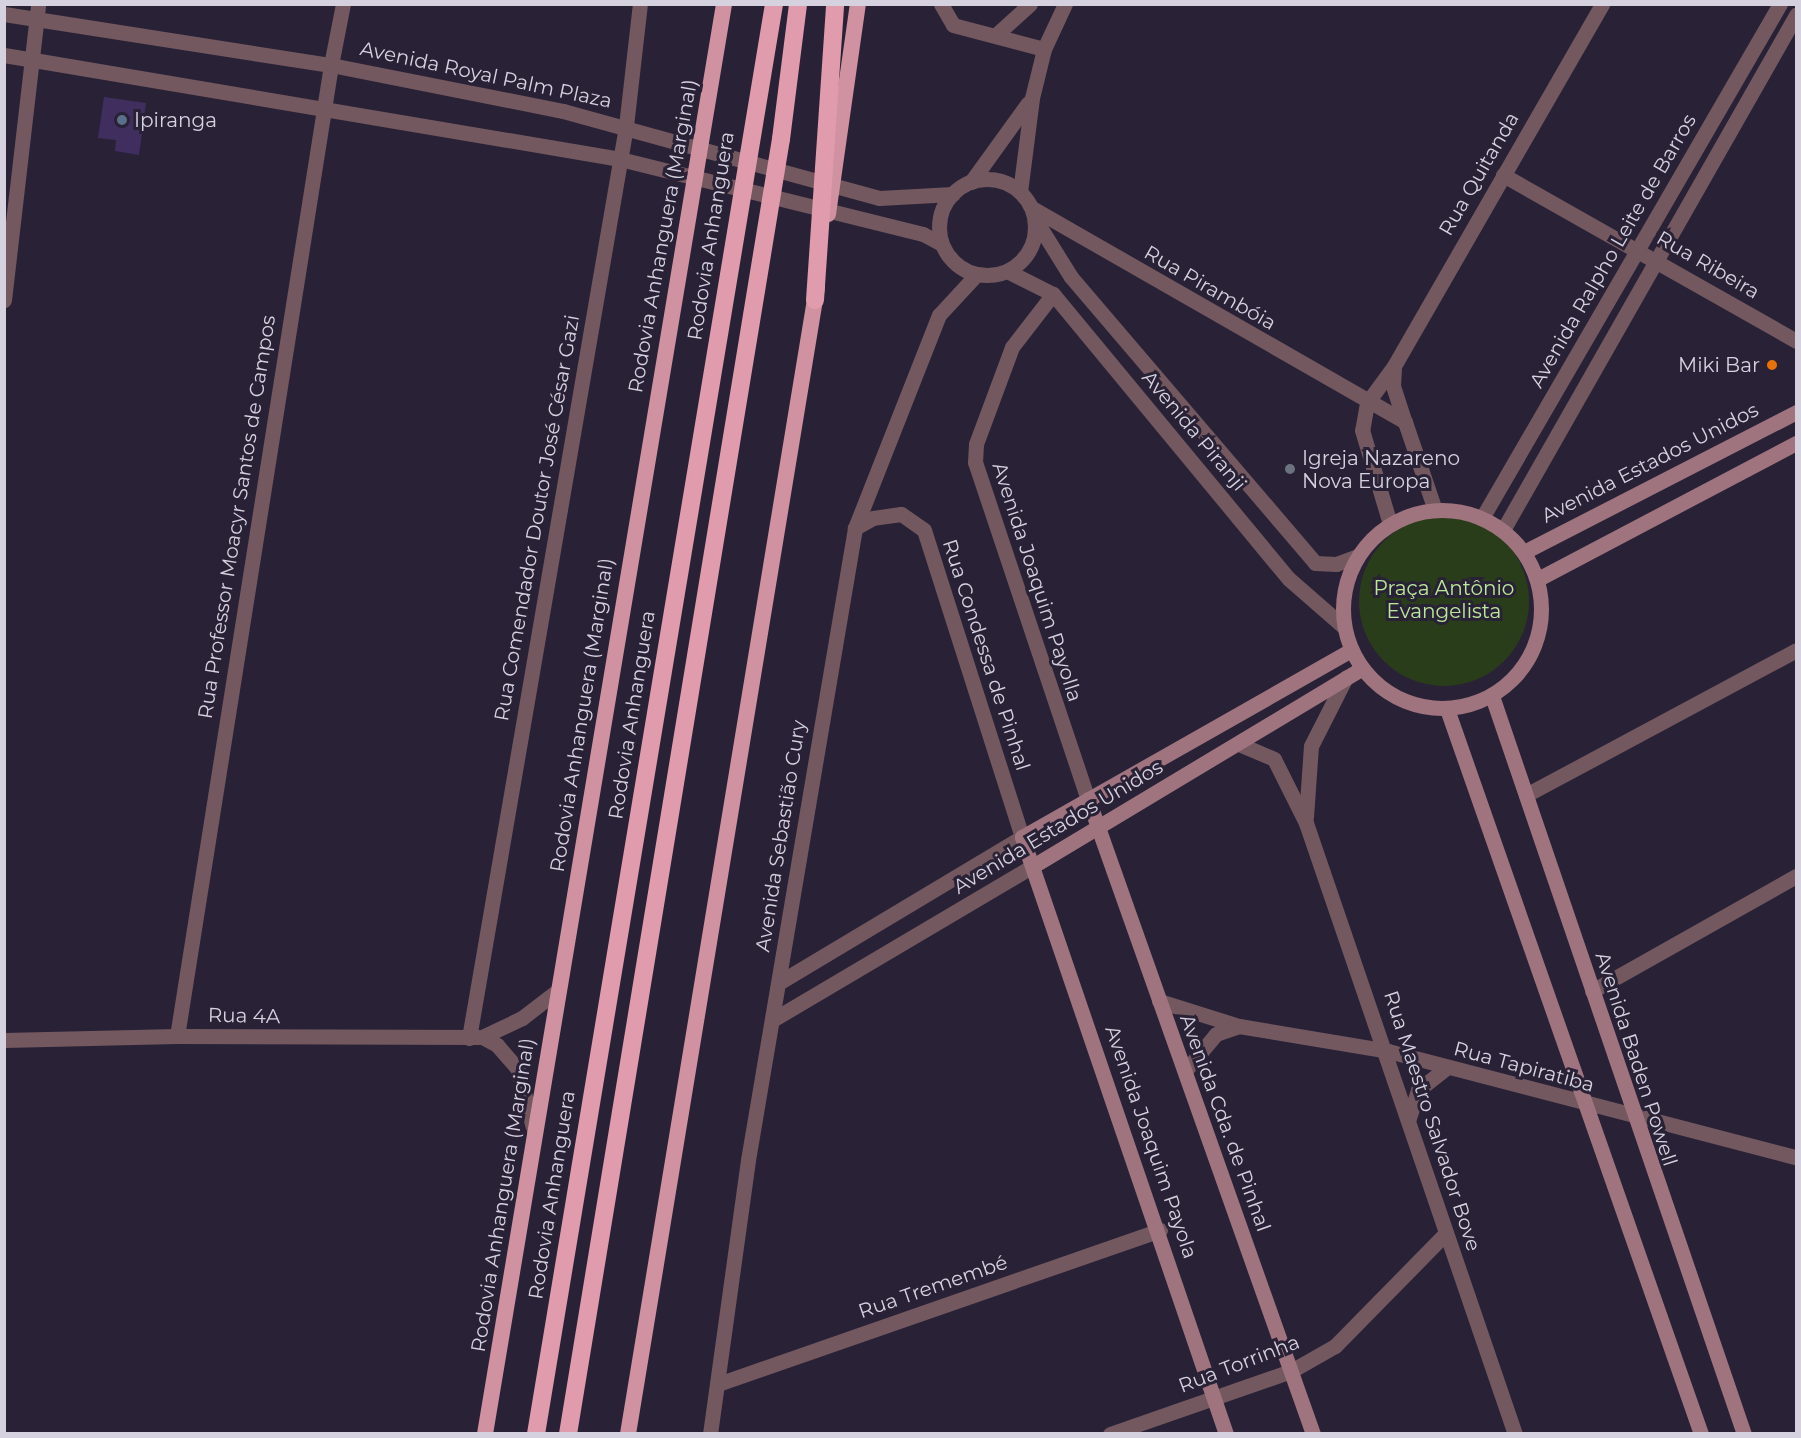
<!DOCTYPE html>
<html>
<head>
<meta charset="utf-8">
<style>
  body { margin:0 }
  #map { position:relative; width:1801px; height:1438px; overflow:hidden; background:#292237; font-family:Montserrat,sans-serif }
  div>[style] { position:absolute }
  .green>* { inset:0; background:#2a3d1a }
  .round { border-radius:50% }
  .building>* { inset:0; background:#402e5e }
  .minor>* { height:15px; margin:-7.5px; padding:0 7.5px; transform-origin:7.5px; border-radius:7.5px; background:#74585f }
  .tertiary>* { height:15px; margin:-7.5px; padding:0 7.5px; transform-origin:7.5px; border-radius:7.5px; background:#74585f }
  .tertiary>.ring { margin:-7.5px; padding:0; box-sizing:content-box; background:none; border:15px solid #74585f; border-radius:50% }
  .secondary>* { height:15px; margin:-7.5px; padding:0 7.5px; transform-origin:7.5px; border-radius:7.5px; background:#a0747e }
  .secondary>.ring { margin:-7.5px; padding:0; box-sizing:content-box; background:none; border:15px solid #a0747e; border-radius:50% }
  .trunk>* { height:16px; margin:-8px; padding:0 8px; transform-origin:8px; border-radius:8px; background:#d092a1 }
  .motorway>* { height:18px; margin:-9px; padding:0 9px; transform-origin:9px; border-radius:9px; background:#e09cac }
  .dots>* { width:16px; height:16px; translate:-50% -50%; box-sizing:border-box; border:3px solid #292237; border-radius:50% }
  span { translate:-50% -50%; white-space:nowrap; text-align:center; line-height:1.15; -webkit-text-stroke:6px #292237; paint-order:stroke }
  .street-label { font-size:20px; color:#d5d1df }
  .poi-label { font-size:20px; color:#d5d1df }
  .left { translate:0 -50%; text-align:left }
  .right { translate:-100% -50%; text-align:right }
  .park-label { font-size:20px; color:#bbe899 }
  .frame { position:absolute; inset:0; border:6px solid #d5d1df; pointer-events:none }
</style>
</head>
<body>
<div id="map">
  <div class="green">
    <i class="round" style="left:1359px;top:516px;width:170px;height:170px"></i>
  </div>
  <div class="building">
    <i style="clip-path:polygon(104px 97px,146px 103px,139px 155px,115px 151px,116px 140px,98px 138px)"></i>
  </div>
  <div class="minor">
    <i style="left:941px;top:4px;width:24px;rotate:60deg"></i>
    <i style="left:953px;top:25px;width:94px;rotate:14.8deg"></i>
    <i style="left:998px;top:33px;width:43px;rotate:-42.2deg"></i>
    <i style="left:331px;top:65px;width:62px;rotate:-78.9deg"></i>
    <i style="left:1503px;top:175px;width:337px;rotate:29.5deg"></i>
    <i style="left:1053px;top:294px;width:67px;rotate:127.7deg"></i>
    <i style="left:1012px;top:347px;width:103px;rotate:110.4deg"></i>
    <i style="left:976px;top:444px;width:18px;rotate:93deg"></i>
    <i style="left:975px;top:462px;width:355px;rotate:71.5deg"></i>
    <i style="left:4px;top:300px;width:298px;rotate:-83.4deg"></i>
    <i style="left:1394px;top:367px;width:19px;rotate:93deg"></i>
    <i style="left:1393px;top:386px;width:38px;rotate:72deg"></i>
    <i style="left:1367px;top:403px;width:46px;rotate:-53.9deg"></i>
    <i style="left:1394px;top:366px;width:418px;rotate:-60.1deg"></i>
    <i style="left:1239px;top:744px;width:38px;rotate:23deg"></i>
    <i style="left:1274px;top:759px;width:72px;rotate:63.4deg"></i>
    <i style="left:1306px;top:823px;width:646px;rotate:71.12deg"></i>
    <i style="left:1526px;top:795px;width:306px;rotate:-28.2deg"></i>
    <i style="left:1306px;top:817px;width:71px;rotate:-86deg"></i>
    <i style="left:1311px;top:746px;width:77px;rotate:-63.1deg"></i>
    <i style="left:780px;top:982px;width:282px;rotate:-30.9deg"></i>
    <i style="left:1022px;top:837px;width:322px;rotate:-107.7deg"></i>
    <i style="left:924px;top:530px;width:28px;rotate:-145deg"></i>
    <i style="left:901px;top:514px;width:28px;rotate:172deg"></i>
    <i style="left:873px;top:518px;width:21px;rotate:151deg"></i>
    <i style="left:1592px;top:991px;width:234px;rotate:-29.4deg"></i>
    <i style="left:1159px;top:1001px;width:84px;rotate:17.4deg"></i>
    <i style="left:1239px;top:1026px;width:151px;rotate:9.5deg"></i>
    <i style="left:1388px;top:1051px;width:422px;rotate:14.6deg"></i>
    <i style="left:774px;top:1019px;width:301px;rotate:-30.6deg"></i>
    <i style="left:469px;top:1038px;width:925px;rotate:-80.23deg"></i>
    <i style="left:626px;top:126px;width:123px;rotate:-83.5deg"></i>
    <i style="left:4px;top:1040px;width:173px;rotate:-1.3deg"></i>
    <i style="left:1185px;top:1071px;width:48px;rotate:-50deg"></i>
    <i style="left:1216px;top:1034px;width:24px;rotate:-19deg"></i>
    <i style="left:1409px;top:1118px;width:29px;rotate:-72deg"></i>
    <i style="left:1418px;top:1090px;width:36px;rotate:-38deg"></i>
    <i style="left:718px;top:1384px;width:468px;rotate:-19.2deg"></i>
    <i style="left:710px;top:1434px;width:277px;rotate:-82.1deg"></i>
    <i style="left:748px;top:1160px;width:641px;rotate:-80.39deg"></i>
    <i style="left:855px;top:528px;width:229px;rotate:-68.5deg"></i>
    <i style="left:939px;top:315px;width:56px;rotate:-47.2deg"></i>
    <i style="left:1110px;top:1434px;width:192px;rotate:-19.2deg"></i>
    <i style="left:1291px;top:1371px;width:51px;rotate:-29.6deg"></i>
    <i style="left:1335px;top:1346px;width:158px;rotate:-45.5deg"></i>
  </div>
  <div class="tertiary">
    <i style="left:4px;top:14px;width:331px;rotate:8.9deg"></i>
    <i style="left:331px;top:65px;width:237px;rotate:11.2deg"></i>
    <i style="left:563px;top:111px;width:328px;rotate:15.4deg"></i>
    <i style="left:879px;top:198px;width:74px;rotate:-3.1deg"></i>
    <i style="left:4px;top:55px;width:625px;rotate:9.58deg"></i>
    <i style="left:620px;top:159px;width:312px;rotate:13.9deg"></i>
    <i style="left:923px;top:234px;width:21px;rotate:28deg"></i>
    <i style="left:331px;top:65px;width:983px;rotate:99.01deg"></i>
    <i style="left:177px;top:1036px;width:305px;rotate:0.2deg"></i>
    <i style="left:482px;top:1037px;width:44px;rotate:-25.4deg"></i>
    <i style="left:522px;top:1018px;width:44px;rotate:-37.6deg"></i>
    <i class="ring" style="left:939px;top:179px;width:81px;height:81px"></i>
    <i style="left:971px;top:182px;width:97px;rotate:-54.2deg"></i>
    <i style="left:1020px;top:192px;width:95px;rotate:-82.7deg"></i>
    <i style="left:1032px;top:98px;width:50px;rotate:-76.2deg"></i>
    <i style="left:1044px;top:49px;width:50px;rotate:-65deg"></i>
    <i style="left:1032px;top:208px;width:430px;rotate:29.8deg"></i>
    <i style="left:1405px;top:422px;width:93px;rotate:71.2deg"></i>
    <i style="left:1035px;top:219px;width:68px;rotate:58.2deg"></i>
    <i style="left:1071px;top:277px;width:376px;rotate:49.5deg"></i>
    <i style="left:1315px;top:563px;width:21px;rotate:3deg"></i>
    <i style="left:1336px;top:564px;width:23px;rotate:-20deg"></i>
    <i style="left:1007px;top:271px;width:51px;rotate:26.6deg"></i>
    <i style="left:1053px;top:294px;width:370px;rotate:50.4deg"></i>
    <i style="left:1289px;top:579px;width:73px;rotate:41.1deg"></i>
    <i style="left:1367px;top:403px;width:27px;rotate:100deg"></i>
    <i style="left:1362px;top:430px;width:98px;rotate:73.4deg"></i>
    <i style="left:1482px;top:518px;width:594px;rotate:-59.9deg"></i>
    <i style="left:1503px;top:530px;width:593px;rotate:-60.36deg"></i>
    <i style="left:482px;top:1037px;width:17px;rotate:28deg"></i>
    <i style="left:497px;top:1045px;width:32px;rotate:49deg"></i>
    <i style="left:518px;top:1069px;width:65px;rotate:75.7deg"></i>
  </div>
  <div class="secondary">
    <i class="ring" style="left:1343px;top:510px;width:183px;height:183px"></i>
    <i style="left:1524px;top:552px;width:306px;rotate:-27.2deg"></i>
    <i style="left:1538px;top:579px;width:292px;rotate:-27.8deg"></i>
    <i style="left:1492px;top:696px;width:780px;rotate:71.15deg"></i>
    <i style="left:1447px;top:709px;width:768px;rotate:70.69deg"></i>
    <i style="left:1088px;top:799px;width:674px;rotate:70.49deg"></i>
    <i style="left:1033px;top:866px;width:384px;rotate:-31deg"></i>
    <i style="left:1226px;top:1434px;width:631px;rotate:-108.87deg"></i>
    <i style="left:1022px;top:837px;width:378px;rotate:-29.6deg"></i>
  </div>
  <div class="trunk">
    <i style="left:828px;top:214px;width:212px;rotate:-81.9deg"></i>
    <i style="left:485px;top:1434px;width:1450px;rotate:-80.51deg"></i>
    <i style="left:628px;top:1434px;width:1162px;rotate:-80.64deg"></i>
  </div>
  <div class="motorway">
    <i style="left:815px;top:300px;width:297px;rotate:-86.1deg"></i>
    <i style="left:536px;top:1434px;width:1450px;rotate:-80.55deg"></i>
    <i style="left:568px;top:1434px;width:1312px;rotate:-80.66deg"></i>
    <i style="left:781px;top:139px;width:136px;rotate:-82.8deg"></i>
  </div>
  <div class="dots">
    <i style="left:122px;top:120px;background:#5c6f8a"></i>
    <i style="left:1772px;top:365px;background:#e8710a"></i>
    <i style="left:1290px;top:469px;background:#6b7280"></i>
  </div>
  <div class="street-label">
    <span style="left:486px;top:75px;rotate:12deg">Avenida Royal Palm Plaza</span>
    <span style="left:1479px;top:174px;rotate:-60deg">Rua Quitanda</span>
    <span style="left:663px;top:236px;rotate:-80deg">Rodovia Anhanguera (Marginal)</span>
    <span style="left:711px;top:236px;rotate:-81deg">Rodovia Anhanguera</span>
    <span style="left:1613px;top:251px;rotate:-60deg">Avenida Ralpho Leite de Barros</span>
    <span style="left:1708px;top:265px;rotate:30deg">Rua Ribeira</span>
    <span style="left:1210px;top:288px;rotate:30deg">Rua Pirambóia</span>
    <span style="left:1194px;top:431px;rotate:50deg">Avenida Piranji</span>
    <span style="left:1650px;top:463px;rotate:-27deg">Avenida Estados Unidos</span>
    <span style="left:237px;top:517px;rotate:-81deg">Rua Professor Moacyr Santos de Campos</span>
    <span style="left:537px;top:518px;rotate:-80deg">Rua Comendador Doutor José César Gazi</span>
    <span style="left:1037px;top:582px;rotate:72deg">Avenida Joaquim Payolla</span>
    <span style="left:986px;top:655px;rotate:72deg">Rua Condessa de Pinhal</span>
    <span style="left:582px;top:715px;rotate:-81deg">Rodovia Anhanguera (Marginal)</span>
    <span style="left:632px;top:715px;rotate:-81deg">Rodovia Anhanguera</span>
    <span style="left:1058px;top:827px;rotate:-31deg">Avenida Estados Unidos</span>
    <span style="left:781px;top:836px;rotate:-81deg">Avenida Sebastião Cury</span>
    <span style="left:244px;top:1016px;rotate:1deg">Rua 4A</span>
    <span style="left:1636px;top:1059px;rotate:72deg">Avenida Baden Powell</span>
    <span style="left:1524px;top:1067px;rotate:15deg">Rua Tapiratiba</span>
    <span style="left:1432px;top:1121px;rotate:72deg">Rua Maestro Salvador Bove</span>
    <span style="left:1225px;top:1123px;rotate:70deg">Avenida Cda. de Pinhal</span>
    <span style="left:1151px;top:1142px;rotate:71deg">Avenida Joaquim Payola</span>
    <span style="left:503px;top:1195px;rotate:-81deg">Rodovia Anhanguera (Marginal)</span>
    <span style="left:552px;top:1195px;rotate:-81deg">Rodovia Anhanguera</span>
    <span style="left:933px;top:1287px;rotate:-19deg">Rua Tremembé</span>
    <span style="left:1239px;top:1364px;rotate:-21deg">Rua Torrinha</span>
  </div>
  <div class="poi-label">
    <span class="left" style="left:134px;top:120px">Ipiranga</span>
    <span class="right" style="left:1760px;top:365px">Miki Bar</span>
    <span class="left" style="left:1302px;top:470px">Igreja Nazareno<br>Nova Europa</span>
  </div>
  <div class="park-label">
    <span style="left:1444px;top:600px">Praça Antônio<br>Evangelista</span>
  </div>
  <div class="frame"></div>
</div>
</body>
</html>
